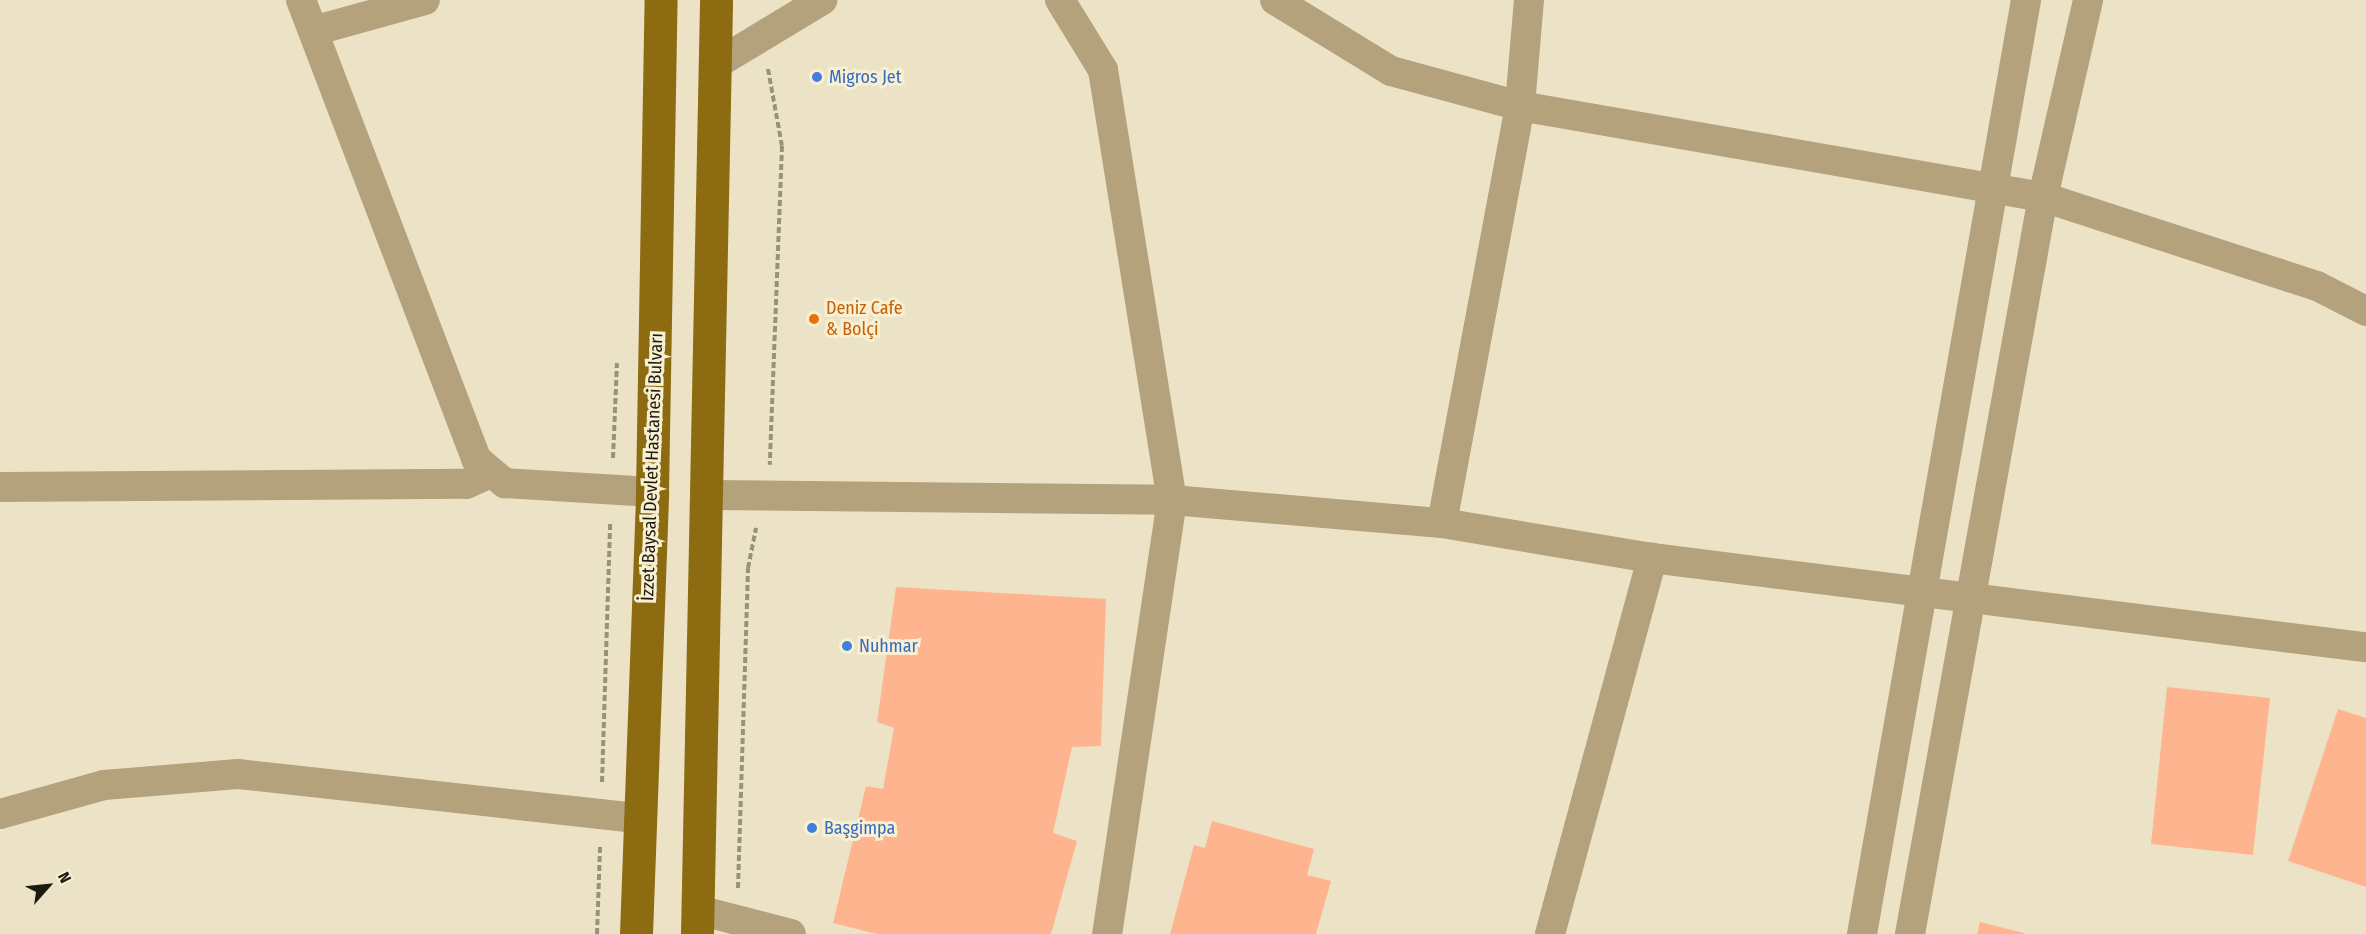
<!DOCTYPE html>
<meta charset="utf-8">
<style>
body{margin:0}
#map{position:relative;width:2366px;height:934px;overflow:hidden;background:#ece3c7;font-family:"Fira Sans Condensed",sans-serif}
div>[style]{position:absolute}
.building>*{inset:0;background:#ffb490}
.path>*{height:4px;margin-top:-2px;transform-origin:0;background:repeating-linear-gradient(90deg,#98927d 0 6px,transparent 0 9px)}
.street>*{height:30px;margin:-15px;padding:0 15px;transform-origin:15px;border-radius:15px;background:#b4a27c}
.primary>*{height:33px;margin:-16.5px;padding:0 16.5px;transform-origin:16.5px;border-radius:16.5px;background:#8c6b11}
.dots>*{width:16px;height:16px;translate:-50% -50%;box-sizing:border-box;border:3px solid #f9f0d4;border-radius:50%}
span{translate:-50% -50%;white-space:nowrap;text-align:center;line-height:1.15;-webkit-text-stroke:6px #f9f0d4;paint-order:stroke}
.shop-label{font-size:18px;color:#366cbe}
.left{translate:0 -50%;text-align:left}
.food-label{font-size:18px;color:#c56008}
.street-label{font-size:18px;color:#1c190f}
.north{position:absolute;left:18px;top:856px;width:60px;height:60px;-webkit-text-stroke:4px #f9f0d4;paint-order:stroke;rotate:63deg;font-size:16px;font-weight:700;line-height:24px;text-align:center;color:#1c190f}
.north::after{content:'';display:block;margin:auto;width:21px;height:27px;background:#1c190f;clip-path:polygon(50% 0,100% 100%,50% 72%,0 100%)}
</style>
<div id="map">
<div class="building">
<div style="clip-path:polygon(896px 587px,1106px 599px,1101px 746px,1072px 747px,1053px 833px,1077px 841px,1051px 934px,877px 934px,833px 923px,866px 786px,883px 789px,894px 728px,877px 722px)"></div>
<div style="clip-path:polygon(2167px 687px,2270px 698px,2253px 855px,2151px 844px)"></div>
<div style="clip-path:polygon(2338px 709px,2366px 718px,2366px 887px,2288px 861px)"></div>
<div style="clip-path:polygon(1212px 821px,1314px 849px,1307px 875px,1331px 881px,1316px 934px,1170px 934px,1194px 845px,1205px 848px)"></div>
<div style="clip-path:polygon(1980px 922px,2024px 933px,2024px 934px,1977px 934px)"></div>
</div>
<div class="path">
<div style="left:768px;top:69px;width:78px;rotate:79.7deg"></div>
<div style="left:782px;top:146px;width:319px;rotate:92.2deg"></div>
<div style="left:613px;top:458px;width:95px;rotate:-87.6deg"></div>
<div style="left:602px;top:782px;width:260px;rotate:-88.2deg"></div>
<div style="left:738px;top:888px;width:320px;rotate:-88.2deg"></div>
<div style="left:748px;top:568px;width:41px;rotate:-78.7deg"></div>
<div style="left:597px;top:934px;width:88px;rotate:-88deg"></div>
</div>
<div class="street">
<div style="left:301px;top:0;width:491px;rotate:69.1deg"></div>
<div style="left:476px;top:459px;width:38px;rotate:40deg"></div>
<div style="left:505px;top:483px;width:147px;rotate:3.5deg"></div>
<div style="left:1060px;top:0;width:82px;rotate:58.4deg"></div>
<div style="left:1103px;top:70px;width:436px;rotate:80.9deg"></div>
<div style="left:1172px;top:500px;width:439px;rotate:98.5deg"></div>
<div style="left:1275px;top:0;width:136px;rotate:31.5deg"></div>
<div style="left:1391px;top:71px;width:134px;rotate:15.2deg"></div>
<div style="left:1520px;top:106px;width:424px;rotate:100.6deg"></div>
<div style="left:1529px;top:0;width:106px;rotate:94.9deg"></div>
<div style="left:1520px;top:106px;width:531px;rotate:9.87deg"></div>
<div style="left:2043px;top:197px;width:288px;rotate:18deg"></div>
<div style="left:2317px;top:286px;width:55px;rotate:27deg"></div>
<div style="left:313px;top:31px;width:116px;rotate:-15.5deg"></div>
<div style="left:718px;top:63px;width:122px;rotate:-31.2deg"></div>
<div style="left:0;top:487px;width:466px;rotate:-0.4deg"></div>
<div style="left:466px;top:484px;width:24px;rotate:-24deg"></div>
<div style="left:708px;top:495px;width:464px;rotate:0.6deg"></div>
<div style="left:1172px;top:500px;width:271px;rotate:4.9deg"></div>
<div style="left:1442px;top:523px;width:213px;rotate:9.5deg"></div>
<div style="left:1652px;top:558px;width:718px;rotate:7.13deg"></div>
<div style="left:0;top:814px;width:108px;rotate:-15.6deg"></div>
<div style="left:104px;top:785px;width:134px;rotate:-4.7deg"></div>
<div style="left:238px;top:774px;width:403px;rotate:6.3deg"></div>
<div style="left:698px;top:910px;width:96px;rotate:14.5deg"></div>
<div style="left:1550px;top:934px;width:390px;rotate:-74.8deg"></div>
<div style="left:1862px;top:934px;width:948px;rotate:-80.04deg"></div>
<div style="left:1910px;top:934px;width:749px;rotate:-79.77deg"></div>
<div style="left:2043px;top:197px;width:202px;rotate:-77.1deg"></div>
</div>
<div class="primary">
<div style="left:636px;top:934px;width:442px;rotate:-87.9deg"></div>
<div style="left:652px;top:492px;width:492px;rotate:-89deg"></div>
<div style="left:697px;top:934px;width:934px;rotate:-88.83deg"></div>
</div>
<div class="dots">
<div style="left:817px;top:77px;background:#3f7fe0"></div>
<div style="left:814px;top:319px;background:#e8710a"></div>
<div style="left:847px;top:646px;background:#3f7fe0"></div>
<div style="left:812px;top:828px;background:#3f7fe0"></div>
</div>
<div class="shop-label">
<span class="left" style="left:829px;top:77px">Migros Jet</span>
<span class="left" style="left:859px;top:646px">Nuhmar</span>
<span class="left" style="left:824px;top:828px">Başgimpa</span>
</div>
<div class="food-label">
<span class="left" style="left:826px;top:319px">Deniz Cafe<br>&amp; Bolçi</span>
</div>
<div class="street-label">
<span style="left:652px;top:467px;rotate:-88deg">İzzet Baysal Devlet Hastanesi Bulvarı</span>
</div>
<div class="north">N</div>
</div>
